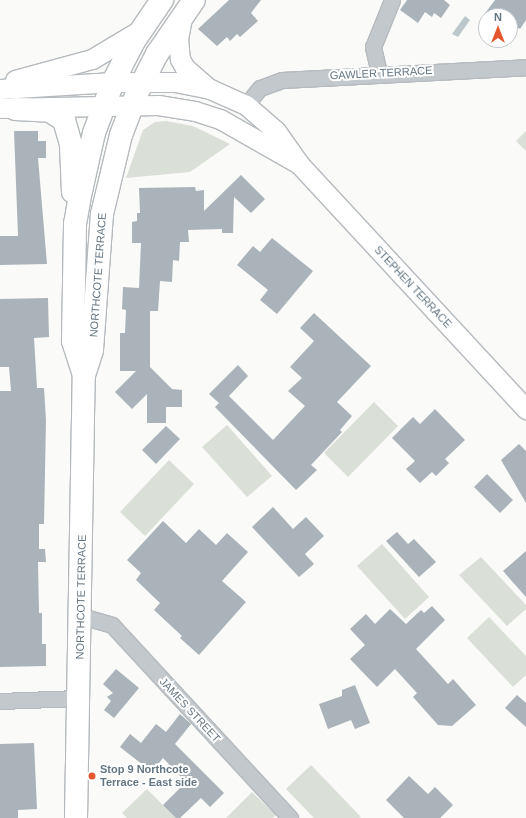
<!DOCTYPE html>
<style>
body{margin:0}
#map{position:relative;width:526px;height:818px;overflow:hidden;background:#fafaf8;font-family:Arial,sans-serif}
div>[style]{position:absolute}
.green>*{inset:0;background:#dadfd7}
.water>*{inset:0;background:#bbc7cb}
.building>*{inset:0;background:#aab3b9}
.roads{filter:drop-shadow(1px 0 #b5babe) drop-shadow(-1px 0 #b5babe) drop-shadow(0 1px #b5babe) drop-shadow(0 -1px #b5babe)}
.minor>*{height:15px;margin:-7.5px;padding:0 7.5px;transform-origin:7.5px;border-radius:7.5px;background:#c3c8cc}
.major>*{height:19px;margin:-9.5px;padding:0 9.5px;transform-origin:9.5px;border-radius:9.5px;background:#fff}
.highway>*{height:22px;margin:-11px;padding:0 11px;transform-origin:11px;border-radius:11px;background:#fff}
.dots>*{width:11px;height:11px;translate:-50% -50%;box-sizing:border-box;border:2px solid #fff;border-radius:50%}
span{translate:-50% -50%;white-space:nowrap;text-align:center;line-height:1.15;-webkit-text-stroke:4px #fff;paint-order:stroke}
.street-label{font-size:11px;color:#657683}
.poi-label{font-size:11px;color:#657683;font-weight:700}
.left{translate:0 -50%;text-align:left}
.north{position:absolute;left:478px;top:8px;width:40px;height:40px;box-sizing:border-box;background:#fff;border:1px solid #c1c8cd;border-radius:50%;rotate:0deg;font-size:11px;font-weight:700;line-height:16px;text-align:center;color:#657683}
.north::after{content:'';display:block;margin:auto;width:14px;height:18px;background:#e4572e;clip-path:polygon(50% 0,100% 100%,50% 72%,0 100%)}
</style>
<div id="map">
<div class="green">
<div style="clip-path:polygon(166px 121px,193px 126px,230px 144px,190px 172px,126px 178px,143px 130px,155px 122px)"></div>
<div style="clip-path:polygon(526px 131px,526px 151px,516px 141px)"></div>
<div style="clip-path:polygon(374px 402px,398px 426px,348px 477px,324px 453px)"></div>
<div style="clip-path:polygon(227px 425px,272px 476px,247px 497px,202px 447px)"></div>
<div style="clip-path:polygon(169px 460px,194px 484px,145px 536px,120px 512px)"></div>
<div style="clip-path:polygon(382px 544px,429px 597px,405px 619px,357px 566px)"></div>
<div style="clip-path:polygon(481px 557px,526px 605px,526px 609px,507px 626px,459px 575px)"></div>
<div style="clip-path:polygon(489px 617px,526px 656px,526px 675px,513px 687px,467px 638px)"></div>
<div style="clip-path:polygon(311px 765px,361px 817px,359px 818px,314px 818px,286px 789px)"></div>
<div style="clip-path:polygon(147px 789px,176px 818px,127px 818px,122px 813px)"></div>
<div style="clip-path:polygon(252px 792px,276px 815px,273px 818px,226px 818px)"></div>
</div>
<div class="water">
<div style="clip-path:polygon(465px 16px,470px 20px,458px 37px,452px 34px)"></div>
</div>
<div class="building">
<div style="clip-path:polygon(229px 0,261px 0,251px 13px,258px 21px,240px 37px,237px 34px,230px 41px,227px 37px,217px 46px,198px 29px)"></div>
<div style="clip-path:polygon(407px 0,444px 0,450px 5px,441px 18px,434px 13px,432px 17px,425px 12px,418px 23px,400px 10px)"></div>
<div style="clip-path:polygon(495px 0,526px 0,526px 20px,520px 29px,510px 22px,510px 16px,483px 16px)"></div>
<div style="clip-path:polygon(14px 131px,38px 131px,38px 141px,46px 141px,46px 158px,38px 158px,47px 264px,0 265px,0 236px,18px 236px)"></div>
<div style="clip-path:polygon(241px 175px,265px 199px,251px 213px,234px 197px,233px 233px,222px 233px,222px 229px,188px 230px,189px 242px,180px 242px,179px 261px,173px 260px,172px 282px,160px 281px,158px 311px,150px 311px,150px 367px,172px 389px,182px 390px,182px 407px,166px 407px,166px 423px,147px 423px,147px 394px,132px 409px,115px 392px,136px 371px,120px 371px,120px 333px,125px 333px,126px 310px,122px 309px,123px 287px,139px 288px,141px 243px,132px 243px,132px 222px,137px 221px,137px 213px,140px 213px,139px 188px,195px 187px,196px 191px,204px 190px,204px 211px)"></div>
<div style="clip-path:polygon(272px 238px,313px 271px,277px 314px,260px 300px,268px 290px,237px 265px,253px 246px,260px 252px)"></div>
<div style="clip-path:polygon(48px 298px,49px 337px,34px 338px,37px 388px,44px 388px,46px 420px,44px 524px,39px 524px,39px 549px,45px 549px,46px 562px,38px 562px,39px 613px,42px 613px,42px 644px,46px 644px,46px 666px,0 667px,0 391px,11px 391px,9px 367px,0 367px,0 299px)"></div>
<div style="clip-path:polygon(314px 313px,371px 366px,337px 402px,352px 416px,340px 430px,342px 432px,311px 465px,317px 470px,296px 490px,215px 407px,219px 403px,209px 394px,238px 365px,248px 376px,229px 396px,273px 440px,305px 406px,288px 391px,302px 378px,290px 367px,314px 341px,300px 328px)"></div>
<div style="clip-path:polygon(435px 409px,465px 440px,445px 459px,449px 463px,436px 476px,432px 472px,420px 483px,406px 469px,415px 461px,392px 438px,413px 417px,420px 424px)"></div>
<div style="clip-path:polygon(166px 426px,180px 439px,156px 464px,142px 450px)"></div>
<div style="clip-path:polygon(519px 444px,526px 451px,526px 503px,501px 460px)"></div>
<div style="clip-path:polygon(487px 474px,513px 500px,500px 513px,474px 487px)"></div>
<div style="clip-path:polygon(273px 507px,293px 529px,306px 517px,324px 536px,305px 554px,314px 564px,299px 577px,252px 527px)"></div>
<div style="clip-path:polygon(163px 521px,186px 543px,199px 529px,216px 545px,227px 533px,248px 552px,222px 581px,246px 602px,199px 655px,180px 638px,182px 636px,154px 610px,160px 603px,136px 580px,141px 573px,127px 560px)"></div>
<div style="clip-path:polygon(397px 532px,408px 544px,414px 539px,436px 562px,419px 577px,386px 541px)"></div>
<div style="clip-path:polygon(526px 551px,526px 597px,503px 571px)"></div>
<div style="clip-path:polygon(432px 606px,445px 620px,416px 649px,448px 684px,453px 679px,476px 705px,452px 726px,438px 725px,413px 697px,417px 693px,395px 669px,377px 687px,350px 659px,365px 645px,350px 629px,366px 614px,375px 624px,390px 609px,406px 624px,421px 610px,424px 613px)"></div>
<div style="clip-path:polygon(116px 669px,139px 688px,114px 718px,104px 710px,111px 701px,107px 697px,113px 693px,103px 684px)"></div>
<div style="clip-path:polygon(355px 685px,370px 723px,355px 729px,351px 720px,328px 729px,319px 704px,342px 696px,342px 690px)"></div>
<div style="clip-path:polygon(517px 695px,526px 703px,526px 727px,505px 708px)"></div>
<div style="clip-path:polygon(180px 714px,191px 724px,175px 744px,224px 793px,210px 807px,201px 798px,180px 818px,176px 818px,163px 805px,186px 782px,163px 758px,152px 772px,120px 747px,130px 734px,141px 743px,156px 724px,166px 732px)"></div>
<div style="clip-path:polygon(34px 743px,37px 809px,18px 810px,18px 818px,0 818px,0 744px)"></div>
<div style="clip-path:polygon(409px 776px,428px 794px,435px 787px,453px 805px,440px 818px,404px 818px,386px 800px)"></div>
</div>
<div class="roads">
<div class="minor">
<div style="left:379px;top:73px;width:27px;rotate:-103deg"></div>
<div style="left:373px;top:47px;width:51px;rotate:-68deg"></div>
<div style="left:246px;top:105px;width:22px;rotate:-51deg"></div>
<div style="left:260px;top:88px;width:23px;rotate:-20deg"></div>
<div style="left:282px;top:80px;width:244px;rotate:-3deg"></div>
<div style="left:81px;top:616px;width:32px;rotate:16deg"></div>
<div style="left:112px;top:625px;width:263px;rotate:47.3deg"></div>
<div style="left:0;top:701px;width:79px;rotate:-2.2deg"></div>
</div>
<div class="major">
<div style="left:182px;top:18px;width:20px;rotate:101deg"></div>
<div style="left:178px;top:38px;width:21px;rotate:85deg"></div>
<div style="left:180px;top:59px;width:10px;rotate:61deg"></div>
<div style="left:185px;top:68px;width:29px;rotate:41deg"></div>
<div style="left:15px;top:80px;width:80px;rotate:-15.3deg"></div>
<div style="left:92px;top:59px;width:58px;rotate:-31deg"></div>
<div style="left:0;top:89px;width:113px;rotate:-3.5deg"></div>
<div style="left:113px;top:82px;width:62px"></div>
<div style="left:175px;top:82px;width:36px;rotate:11deg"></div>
<div style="left:210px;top:89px;width:39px;rotate:24deg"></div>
<div style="left:246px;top:105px;width:40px;rotate:41deg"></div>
<div style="left:276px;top:131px;width:42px;rotate:54.8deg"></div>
<div style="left:300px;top:165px;width:333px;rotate:47.2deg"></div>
<div style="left:0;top:108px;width:158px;rotate:-1.1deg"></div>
<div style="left:158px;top:105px;width:37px;rotate:9deg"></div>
<div style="left:195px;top:111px;width:26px;rotate:18deg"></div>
<div style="left:220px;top:119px;width:89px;rotate:29.7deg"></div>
</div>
<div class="highway">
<div style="left:15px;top:109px;width:35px;rotate:3deg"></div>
<div style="left:50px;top:111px;width:17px;rotate:33deg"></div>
<div style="left:64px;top:120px;width:26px;rotate:74deg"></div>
<div style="left:71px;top:145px;width:47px;rotate:87.6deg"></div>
<div style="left:84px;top:375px;width:36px;rotate:-108deg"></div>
<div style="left:73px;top:341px;width:117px;rotate:-89deg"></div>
<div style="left:75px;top:224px;width:34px;rotate:-80deg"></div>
<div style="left:81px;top:191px;width:59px;rotate:-77.4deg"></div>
<div style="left:94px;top:133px;width:54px;rotate:-69.6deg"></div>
<div style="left:113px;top:82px;width:46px;rotate:-62.9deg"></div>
<div style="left:134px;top:41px;width:50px;rotate:-55.7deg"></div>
<div style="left:76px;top:818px;width:443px;rotate:-89deg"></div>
<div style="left:84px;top:375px;width:26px;rotate:-72deg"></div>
<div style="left:92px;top:350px;width:136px;rotate:-85.8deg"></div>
<div style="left:102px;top:214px;width:81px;rotate:-76.5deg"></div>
<div style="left:121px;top:135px;width:45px;rotate:-69.1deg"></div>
<div style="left:137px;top:93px;width:44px;rotate:-62.9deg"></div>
<div style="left:157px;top:54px;width:65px;rotate:-55.6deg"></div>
</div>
</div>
<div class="dots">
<div style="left:92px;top:776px;background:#e4572e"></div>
</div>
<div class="street-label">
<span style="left:381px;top:73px;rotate:-3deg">GAWLER TERRACE</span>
<span style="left:98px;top:275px;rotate:-86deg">NORTHCOTE TERRACE</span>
<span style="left:413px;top:287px;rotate:47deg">STEPHEN TERRACE</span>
<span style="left:81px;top:597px;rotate:-89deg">NORTHCOTE TERRACE</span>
<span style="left:190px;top:710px;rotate:47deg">JAMES STREET</span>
</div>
<div class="poi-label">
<span class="left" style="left:100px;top:776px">Stop 9 Northcote<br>Terrace - East side</span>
</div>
<div class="north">N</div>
</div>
